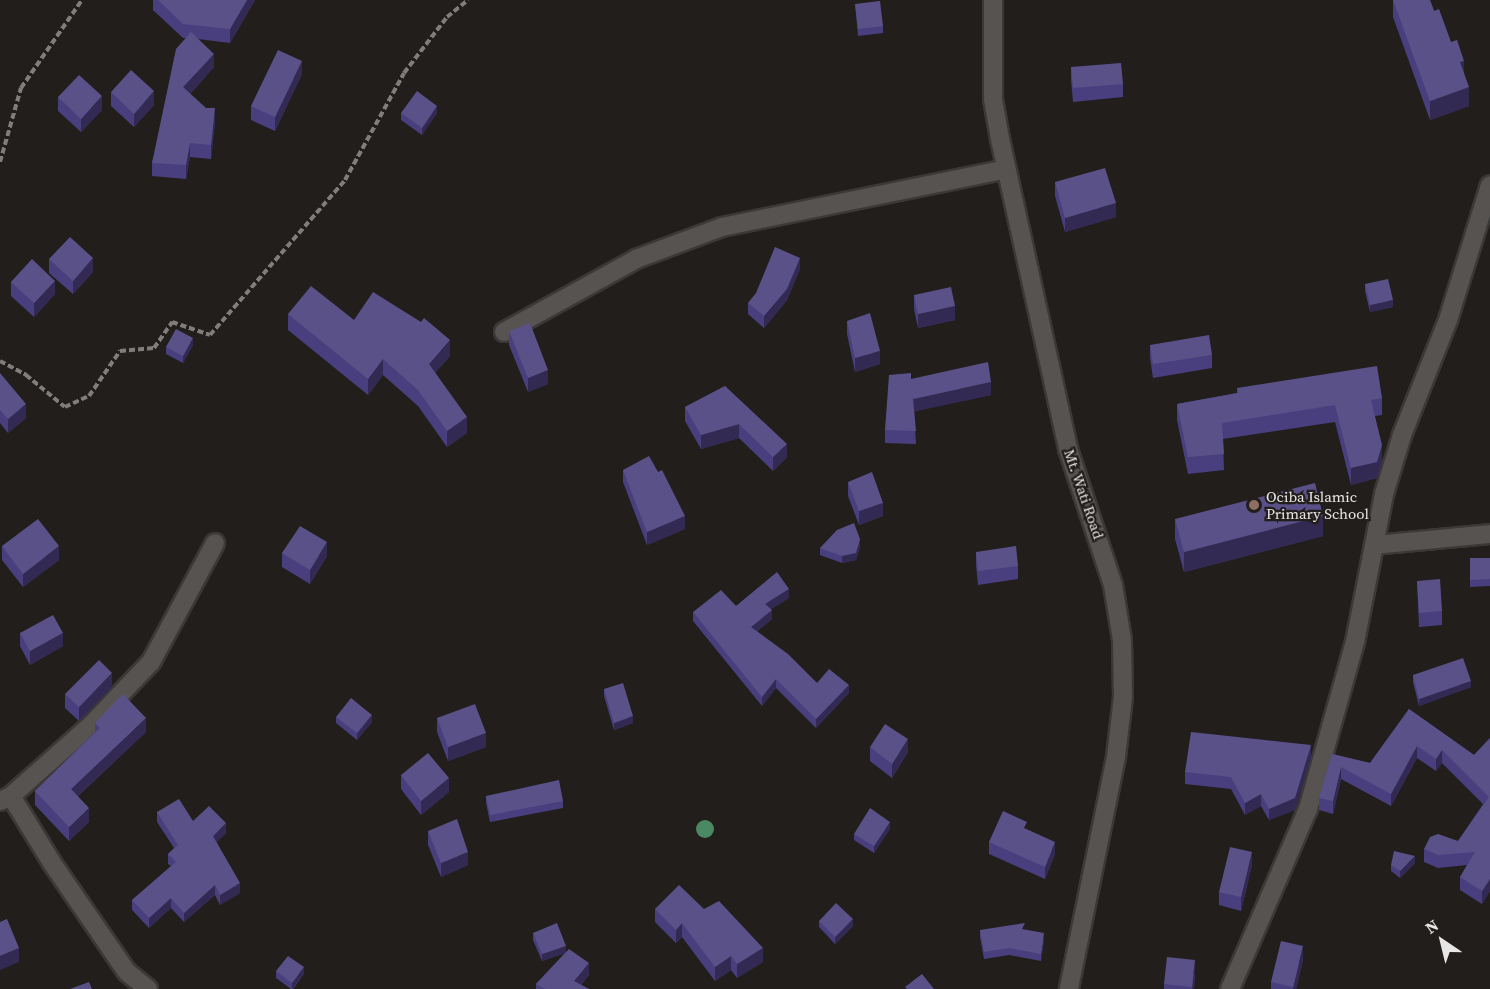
<!DOCTYPE html>
<style>
body{margin:0}
#map{position:relative;width:1490px;height:989px;overflow:hidden;background:#211e1c;font-family:"Source Serif 4",serif}
div>[style]{position:absolute}
.path>*{height:4px;margin-top:-2px;transform-origin:0;background:repeating-linear-gradient(90deg,#807e7c 0 6px,transparent 0 9px)}
.roads{filter:drop-shadow(2px 0 #3b3937) drop-shadow(-2px 0 #3b3937) drop-shadow(0 2px #3b3937) drop-shadow(0 -2px #3b3937)}
.minor>*{height:18px;margin:-9px;padding:0 9px;transform-origin:9px;border-radius:9px;background:#565350}
.trees>*{width:18px;height:18px;margin:-9px;border-radius:50%;background:#4a8963}
.wall>*{inset:0;background:#4a3f7e}
.shaded-wall>*{inset:0;background:#322a52}
.building>*{inset:0;background:#5b5189}
.dots>*{width:16px;height:16px;translate:-50% -50%;box-sizing:border-box;border:3px solid #211e1c;border-radius:50%}
span{translate:-50% -50%;white-space:nowrap;text-align:center;line-height:1.15;-webkit-text-stroke:4.5px #211e1c;paint-order:stroke}
.street-label{font-size:15px;color:#e8e7e5}
.poi-label{font-size:15px;color:#e8e7e5}
.left{translate:0 -50%;text-align:left}
.north{position:absolute;left:1412px;top:911px;width:60px;height:60px;-webkit-text-stroke:4px #211e1c;paint-order:stroke;rotate:325deg;font-size:16px;font-weight:700;line-height:24px;text-align:center;color:#e8e7e5}
.north::after{content:'';display:block;margin:auto;width:21px;height:27px;background:#e8e7e5;clip-path:polygon(50% 0,100% 100%,50% 72%,0 100%)}
</style>
<div id="map">
<div class="path">
<div style="left:0;top:162px;width:77px;rotate:-74.2deg"></div>
<div style="left:21px;top:88px;width:107px;rotate:-55.3deg"></div>
<div style="left:0;top:361px;width:30px;rotate:28deg"></div>
<div style="left:26px;top:375px;width:50px;rotate:39.4deg"></div>
<div style="left:65px;top:407px;width:26px;rotate:-25deg"></div>
<div style="left:89px;top:396px;width:55px;rotate:-55.4deg"></div>
<div style="left:120px;top:351px;width:34px;rotate:-5deg"></div>
<div style="left:154px;top:348px;width:32px;rotate:-55deg"></div>
<div style="left:172px;top:322px;width:40px;rotate:18.9deg"></div>
<div style="left:210px;top:335px;width:206px;rotate:-48.9deg"></div>
<div style="left:345px;top:180px;width:122px;rotate:-61.1deg"></div>
<div style="left:404px;top:73px;width:71px;rotate:-52.5deg"></div>
<div style="left:447px;top:17px;width:27px;rotate:-39deg"></div>
</div>
<div class="roads">
<div class="minor">
<div style="left:993px;top:0;width:99px;rotate:90deg"></div>
<div style="left:993px;top:99px;width:41px;rotate:80.1deg"></div>
<div style="left:1000px;top:139px;width:317px;rotate:77.6deg"></div>
<div style="left:1068px;top:449px;width:143px;rotate:71.7deg"></div>
<div style="left:1113px;top:585px;width:56px;rotate:80.7deg"></div>
<div style="left:1122px;top:640px;width:57px;rotate:89deg"></div>
<div style="left:1123px;top:697px;width:60px;rotate:96.7deg"></div>
<div style="left:1116px;top:757px;width:237px;rotate:101.5deg"></div>
<div style="left:504px;top:332px;width:151px;rotate:-28.9deg"></div>
<div style="left:636px;top:259px;width:92px;rotate:-20.4deg"></div>
<div style="left:722px;top:227px;width:290px;rotate:-11.5deg"></div>
<div style="left:1374px;top:545px;width:117px;rotate:-5.4deg"></div>
<div style="left:11px;top:796px;width:107px;rotate:-41.6deg"></div>
<div style="left:91px;top:725px;width:87px;rotate:-46.4deg"></div>
<div style="left:151px;top:662px;width:135px;rotate:-61.7deg"></div>
<div style="left:0;top:801px;width:12px;rotate:-24deg"></div>
<div style="left:11px;top:796px;width:79px;rotate:58.5deg"></div>
<div style="left:52px;top:863px;width:132px;rotate:55.5deg"></div>
<div style="left:127px;top:972px;width:27px;rotate:39deg"></div>
<div style="left:1230px;top:989px;width:196px;rotate:-66.6deg"></div>
<div style="left:1308px;top:809px;width:173px;rotate:-74.3deg"></div>
<div style="left:1355px;top:642px;width:151px;rotate:-78.9deg"></div>
<div style="left:1384px;top:494px;width:62px;rotate:-73deg"></div>
<div style="left:1402px;top:435px;width:124px;rotate:-68.2deg"></div>
<div style="left:1448px;top:320px;width:141px;rotate:-72.7deg"></div>
</div>
</div>
<div class="trees">
<div style="left:705px;top:829px"></div>
</div>
<div class="wall">
<div style="clip-path:polygon(153px 0,255px 0,230px 43px,198px 39px,214px 67px,190px 94px,215px 122px,211px 159px,190px 157px,186px 179px,152px 176px,152px 163px,186px 38px,183px 38px,153px 10px)"></div>
<div style="clip-path:polygon(1393px 0,1430px 0,1434px 11px,1451px 42px,1464px 76px,1469px 106px,1430px 120px,1393px 17px)"></div>
<div style="clip-path:polygon(855px 4px,883px 26px,883px 33px,858px 36px)"></div>
<div style="clip-path:polygon(1071px 67px,1123px 84px,1123px 97px,1073px 102px,1071px 80px)"></div>
<div style="clip-path:polygon(302px 74px,275px 131px,251px 120px,251px 106px)"></div>
<div style="clip-path:polygon(111px 92px,154px 105px,134px 127px,111px 106px)"></div>
<div style="clip-path:polygon(58px 97px,102px 110px,81px 132px,58px 111px)"></div>
<div style="clip-path:polygon(401px 113px,437px 113px,422px 135px,401px 120px)"></div>
<div style="clip-path:polygon(1055px 182px,1116px 217px,1065px 232px,1055px 196px)"></div>
<div style="clip-path:polygon(49px 259px,93px 272px,73px 294px,49px 273px)"></div>
<div style="clip-path:polygon(800px 269px,787px 300px,764px 328px,748px 314px,748px 303px)"></div>
<div style="clip-path:polygon(11px 282px,55px 294px,34px 317px,11px 296px)"></div>
<div style="clip-path:polygon(1365px 284px,1393px 307px,1370px 312px,1365px 291px)"></div>
<div style="clip-path:polygon(914px 295px,955px 320px,918px 328px,914px 309px)"></div>
<div style="clip-path:polygon(288px 314px,354px 320px,450px 356px,435px 373px,467px 433px,447px 447px,418px 406px,383px 375px,368px 395px,288px 330px)"></div>
<div style="clip-path:polygon(847px 321px,880px 364px,855px 372px,847px 334px)"></div>
<div style="clip-path:polygon(509px 331px,548px 384px,528px 392px,509px 345px)"></div>
<div style="clip-path:polygon(193px 345px,183px 363px,166px 354px,166px 347px)"></div>
<div style="clip-path:polygon(1150px 345px,1212px 355px,1212px 368px,1153px 378px,1150px 358px)"></div>
<div style="clip-path:polygon(0 373px,26px 418px,8px 433px,0 423px)"></div>
<div style="clip-path:polygon(911px 379px,991px 395px,914px 411px,916px 444px,885px 443px,885px 430px)"></div>
<div style="clip-path:polygon(725px 386px,787px 457px,773px 471px,739px 438px,701px 449px,685px 421px,685px 407px)"></div>
<div style="clip-path:polygon(1237px 388px,1382px 398px,1382px 415px,1375px 416px,1382px 462px,1377px 478px,1351px 485px,1335px 422px,1223px 439px,1224px 470px,1188px 474px,1177px 420px,1177px 404px,1237px 393px)"></div>
<div style="clip-path:polygon(623px 470px,685px 529px,647px 545px,623px 482px)"></div>
<div style="clip-path:polygon(848px 482px,883px 516px,859px 525px,848px 496px)"></div>
<div style="clip-path:polygon(1175px 519px,1323px 536px,1184px 572px,1175px 539px)"></div>
<div style="clip-path:polygon(2px 546px,59px 560px,23px 587px,2px 560px)"></div>
<div style="clip-path:polygon(860px 546px,856px 560px,842px 563px,820px 555px,820px 548px)"></div>
<div style="clip-path:polygon(976px 552px,1018px 566px,1018px 579px,978px 585px,976px 565px)"></div>
<div style="clip-path:polygon(282px 553px,327px 556px,310px 584px,282px 567px)"></div>
<div style="clip-path:polygon(1470px 558px,1490px 558px,1490px 586px,1470px 587px)"></div>
<div style="clip-path:polygon(1417px 581px,1442px 611px,1442px 625px,1419px 627px)"></div>
<div style="clip-path:polygon(789px 598px,771px 609px,772px 619px,757px 631px,817px 683px,849px 693px,816px 728px,776px 688px,762px 706px,693px 621px,693px 612px)"></div>
<div style="clip-path:polygon(20px 633px,63px 646px,30px 665px,20px 646px)"></div>
<div style="clip-path:polygon(1413px 675px,1471px 687px,1419px 706px,1413px 682px)"></div>
<div style="clip-path:polygon(112px 687px,79px 721px,65px 708px,65px 694px)"></div>
<div style="clip-path:polygon(604px 689px,633px 723px,614px 730px,604px 696px)"></div>
<div style="clip-path:polygon(1409px 709px,1474px 755px,1490px 738px,1490px 891px,1482px 904px,1460px 890px,1460px 877px,1467px 865px,1438px 868px,1424px 862px,1424px 849px,1458px 841px,1483px 804px,1442px 763px,1436px 771px,1417px 758px,1391px 806px,1341px 779px,1333px 814px,1319px 810px,1319px 798px,1332px 754px,1370px 763px)"></div>
<div style="clip-path:polygon(336px 717px,372px 722px,357px 740px,336px 723px)"></div>
<div style="clip-path:polygon(437px 718px,486px 747px,448px 761px,437px 732px)"></div>
<div style="clip-path:polygon(95px 723px,146px 732px,78px 796px,89px 822px,69px 841px,35px 805px,35px 791px,95px 732px)"></div>
<div style="clip-path:polygon(870px 747px,908px 752px,892px 778px,870px 761px)"></div>
<div style="clip-path:polygon(1311px 757px,1295px 810px,1269px 820px,1261px 806px,1245px 815px,1231px 789px,1185px 784px,1185px 772px)"></div>
<div style="clip-path:polygon(401px 775px,449px 792px,421px 815px,401px 789px)"></div>
<div style="clip-path:polygon(486px 796px,563px 801px,563px 808px,490px 822px,486px 803px)"></div>
<div style="clip-path:polygon(157px 812px,193px 821px,226px 833px,216px 842px,240px 893px,220px 905px,215px 895px,184px 922px,171px 908px,149px 928px,132px 910px,132px 900px,171px 866px,168px 864px,168px 854px,174px 848px,157px 822px)"></div>
<div style="clip-path:polygon(890px 829px,874px 853px,854px 840px,854px 834px)"></div>
<div style="clip-path:polygon(1027px 830px,1055px 854px,1045px 879px,989px 854px,989px 842px)"></div>
<div style="clip-path:polygon(428px 831px,468px 865px,441px 877px,428px 845px)"></div>
<div style="clip-path:polygon(1415px 863px,1400px 878px,1391px 871px,1391px 865px)"></div>
<div style="clip-path:polygon(1252px 865px,1241px 911px,1219px 905px,1219px 892px)"></div>
<div style="clip-path:polygon(655px 909px,704px 909px,763px 962px,737px 978px,731px 970px,715px 981px,682px 937px,676px 943px,655px 922px)"></div>
<div style="clip-path:polygon(819px 921px,853px 926px,835px 944px,819px 927px)"></div>
<div style="clip-path:polygon(980px 930px,1025px 930px,1044px 940px,1041px 961px,1009px 955px,984px 959px,980px 937px)"></div>
<div style="clip-path:polygon(533px 933px,566px 952px,589px 975px,581px 985px,589px 989px,536px 989px,536px 984px,565px 953px,542px 961px,533px 940px)"></div>
<div style="clip-path:polygon(1303px 960px,1296px 989px,1271px 989px,1271px 982px)"></div>
<div style="clip-path:polygon(276px 971px,304px 974px,293px 989px,291px 989px,276px 978px)"></div>
<div style="clip-path:polygon(1195px 974px,1194px 989px,1164px 989px,1164px 984px)"></div>
</div>
<div class="shaded-wall">
<div style="clip-path:polygon(247px 0,255px 0,230px 43px,230px 29px)"></div>
<div style="clip-path:polygon(214px 54px,214px 67px,183px 101px,183px 87px)"></div>
<div style="clip-path:polygon(302px 61px,302px 74px,275px 131px,275px 117px)"></div>
<div style="clip-path:polygon(1464px 61px,1464px 79px,1460px 62px)"></div>
<div style="clip-path:polygon(1469px 87px,1469px 106px,1430px 120px,1430px 101px)"></div>
<div style="clip-path:polygon(154px 91px,154px 105px,134px 127px,134px 114px)"></div>
<div style="clip-path:polygon(102px 96px,102px 110px,81px 132px,81px 119px)"></div>
<div style="clip-path:polygon(437px 106px,437px 113px,422px 135px,422px 128px)"></div>
<div style="clip-path:polygon(215px 108px,215px 122px,211px 159px,211px 145px)"></div>
<div style="clip-path:polygon(190px 143px,190px 157px,186px 179px,186px 165px)"></div>
<div style="clip-path:polygon(1116px 203px,1116px 217px,1065px 232px,1065px 218px)"></div>
<div style="clip-path:polygon(93px 258px,93px 272px,73px 294px,73px 281px)"></div>
<div style="clip-path:polygon(800px 258px,800px 269px,787px 300px,764px 328px,764px 316px)"></div>
<div style="clip-path:polygon(55px 281px,55px 294px,34px 317px,34px 303px)"></div>
<div style="clip-path:polygon(1393px 300px,1393px 307px,1370px 312px,1370px 305px)"></div>
<div style="clip-path:polygon(955px 306px,955px 320px,918px 328px,918px 314px)"></div>
<div style="clip-path:polygon(193px 338px,193px 345px,183px 363px,183px 356px)"></div>
<div style="clip-path:polygon(450px 340px,450px 356px,429px 380px,429px 364px)"></div>
<div style="clip-path:polygon(880px 351px,880px 364px,855px 372px,855px 358px)"></div>
<div style="clip-path:polygon(383px 359px,383px 375px,368px 395px,368px 379px)"></div>
<div style="clip-path:polygon(548px 370px,548px 384px,528px 392px,528px 378px)"></div>
<div style="clip-path:polygon(991px 382px,991px 395px,913px 412px,913px 399px)"></div>
<div style="clip-path:polygon(26px 404px,26px 418px,8px 433px,8px 419px)"></div>
<div style="clip-path:polygon(467px 417px,467px 433px,447px 447px,447px 431px)"></div>
<div style="clip-path:polygon(739px 424px,739px 438px,701px 449px,701px 435px)"></div>
<div style="clip-path:polygon(787px 444px,787px 457px,773px 471px,773px 457px)"></div>
<div style="clip-path:polygon(1382px 445px,1382px 462px,1377px 478px,1351px 485px,1351px 468px)"></div>
<div style="clip-path:polygon(883px 503px,883px 516px,859px 525px,859px 511px)"></div>
<div style="clip-path:polygon(685px 516px,685px 529px,647px 545px,647px 532px)"></div>
<div style="clip-path:polygon(1323px 516px,1323px 536px,1184px 572px,1184px 552px)"></div>
<div style="clip-path:polygon(860px 539px,860px 546px,856px 560px,842px 563px,842px 556px)"></div>
<div style="clip-path:polygon(327px 542px,327px 556px,310px 584px,310px 570px)"></div>
<div style="clip-path:polygon(59px 546px,59px 560px,23px 587px,23px 574px)"></div>
<div style="clip-path:polygon(789px 589px,789px 598px,765px 613px,765px 604px)"></div>
<div style="clip-path:polygon(772px 610px,772px 619px,751px 635px,751px 627px)"></div>
<div style="clip-path:polygon(63px 633px,63px 646px,30px 665px,30px 651px)"></div>
<div style="clip-path:polygon(112px 673px,112px 687px,79px 721px,79px 707px)"></div>
<div style="clip-path:polygon(776px 679px,776px 688px,762px 706px,762px 697px)"></div>
<div style="clip-path:polygon(1471px 681px,1471px 687px,1419px 706px,1419px 699px)"></div>
<div style="clip-path:polygon(849px 685px,849px 693px,816px 728px,816px 719px)"></div>
<div style="clip-path:polygon(372px 715px,372px 722px,357px 740px,357px 733px)"></div>
<div style="clip-path:polygon(633px 716px,633px 723px,614px 730px,614px 723px)"></div>
<div style="clip-path:polygon(146px 718px,146px 732px,71px 802px,71px 789px)"></div>
<div style="clip-path:polygon(486px 733px,486px 747px,448px 761px,448px 747px)"></div>
<div style="clip-path:polygon(908px 739px,908px 752px,892px 778px,892px 764px)"></div>
<div style="clip-path:polygon(1311px 745px,1311px 757px,1295px 810px,1269px 820px,1269px 809px)"></div>
<div style="clip-path:polygon(1417px 746px,1417px 758px,1391px 806px,1391px 794px)"></div>
<div style="clip-path:polygon(1442px 750px,1442px 763px,1436px 771px,1436px 759px)"></div>
<div style="clip-path:polygon(1341px 767px,1341px 779px,1333px 814px,1333px 801px)"></div>
<div style="clip-path:polygon(449px 778px,449px 792px,421px 815px,421px 801px)"></div>
<div style="clip-path:polygon(1261px 794px,1261px 806px,1245px 815px,1245px 803px)"></div>
<div style="clip-path:polygon(89px 808px,89px 822px,69px 841px,69px 827px)"></div>
<div style="clip-path:polygon(890px 822px,890px 829px,874px 853px,874px 846px)"></div>
<div style="clip-path:polygon(226px 823px,226px 833px,213px 846px,213px 836px)"></div>
<div style="clip-path:polygon(1055px 842px,1055px 854px,1045px 879px,1045px 867px)"></div>
<div style="clip-path:polygon(468px 852px,468px 865px,441px 877px,441px 863px)"></div>
<div style="clip-path:polygon(1252px 852px,1252px 865px,1241px 911px,1241px 897px)"></div>
<div style="clip-path:polygon(1415px 856px,1415px 863px,1400px 878px,1400px 871px)"></div>
<div style="clip-path:polygon(1490px 879px,1490px 891px,1482px 904px,1482px 891px)"></div>
<div style="clip-path:polygon(240px 883px,240px 893px,220px 905px,220px 895px)"></div>
<div style="clip-path:polygon(215px 885px,215px 895px,184px 922px,184px 913px)"></div>
<div style="clip-path:polygon(171px 898px,171px 908px,149px 928px,149px 918px)"></div>
<div style="clip-path:polygon(853px 919px,853px 926px,835px 944px,835px 937px)"></div>
<div style="clip-path:polygon(682px 923px,682px 937px,676px 943px,676px 930px)"></div>
<div style="clip-path:polygon(1044px 933px,1044px 940px,1041px 961px,1041px 954px)"></div>
<div style="clip-path:polygon(566px 946px,566px 953px,542px 961px,542px 954px)"></div>
<div style="clip-path:polygon(1303px 946px,1303px 960px,1296px 989px,1293px 989px)"></div>
<div style="clip-path:polygon(19px 948px,19px 962px,0 970px,0 956px)"></div>
<div style="clip-path:polygon(763px 948px,763px 962px,737px 978px,737px 964px)"></div>
<div style="clip-path:polygon(731px 956px,731px 970px,715px 981px,715px 967px)"></div>
<div style="clip-path:polygon(1195px 960px,1195px 974px,1194px 989px,1192px 989px)"></div>
<div style="clip-path:polygon(589px 963px,589px 975px,577px 989px,574px 981px)"></div>
<div style="clip-path:polygon(304px 967px,304px 974px,292px 989px,292px 983px)"></div>
</div>
<div class="building">
<div style="clip-path:polygon(158px 0,247px 0,230px 29px,183px 24px)"></div>
<div style="clip-path:polygon(1393px 0,1430px 0,1434px 11px,1439px 9px,1451px 42px,1457px 40px,1464px 61px,1460px 62px,1469px 87px,1430px 101px)"></div>
<div style="clip-path:polygon(880px 1px,883px 26px,858px 29px,855px 4px)"></div>
<div style="clip-path:polygon(191px 32px,214px 54px,183px 87px,206px 108px,215px 108px,211px 145px,190px 143px,186px 165px,152px 163px,176px 49px)"></div>
<div style="clip-path:polygon(278px 50px,302px 61px,275px 117px,251px 106px)"></div>
<div style="clip-path:polygon(1121px 63px,1123px 84px,1073px 88px,1071px 67px)"></div>
<div style="clip-path:polygon(131px 70px,154px 91px,134px 114px,111px 92px)"></div>
<div style="clip-path:polygon(79px 75px,102px 96px,81px 119px,58px 97px)"></div>
<div style="clip-path:polygon(417px 91px,437px 106px,422px 128px,401px 113px)"></div>
<div style="clip-path:polygon(1105px 168px,1116px 203px,1065px 218px,1055px 182px)"></div>
<div style="clip-path:polygon(70px 237px,93px 258px,73px 281px,49px 259px)"></div>
<div style="clip-path:polygon(775px 247px,800px 258px,787px 289px,764px 316px,748px 303px,756px 293px)"></div>
<div style="clip-path:polygon(32px 259px,55px 281px,34px 303px,11px 282px)"></div>
<div style="clip-path:polygon(1388px 279px,1393px 300px,1370px 305px,1365px 284px)"></div>
<div style="clip-path:polygon(311px 286px,354px 320px,373px 292px,421px 322px,424px 318px,450px 340px,429px 364px,467px 417px,447px 431px,418px 390px,383px 359px,368px 379px,288px 314px)"></div>
<div style="clip-path:polygon(951px 287px,955px 306px,918px 314px,914px 295px)"></div>
<div style="clip-path:polygon(870px 313px,880px 351px,855px 358px,847px 321px)"></div>
<div style="clip-path:polygon(530px 323px,548px 370px,528px 378px,509px 331px)"></div>
<div style="clip-path:polygon(176px 329px,193px 338px,183px 356px,166px 347px)"></div>
<div style="clip-path:polygon(1209px 335px,1212px 355px,1153px 364px,1150px 345px)"></div>
<div style="clip-path:polygon(988px 362px,991px 382px,913px 399px,916px 431px,885px 430px,889px 375px,911px 373px,911px 379px)"></div>
<div style="clip-path:polygon(1377px 366px,1382px 398px,1371px 400px,1382px 445px,1377px 462px,1351px 468px,1335px 405px,1222px 423px,1224px 454px,1188px 457px,1177px 404px,1238px 393px,1237px 388px)"></div>
<div style="clip-path:polygon(0 373px,26px 404px,8px 419px,0 410px)"></div>
<div style="clip-path:polygon(725px 386px,787px 444px,773px 457px,739px 424px,701px 435px,685px 407px)"></div>
<div style="clip-path:polygon(649px 456px,658px 472px,662px 470px,685px 516px,647px 532px,623px 470px)"></div>
<div style="clip-path:polygon(872px 472px,883px 503px,859px 511px,848px 482px)"></div>
<div style="clip-path:polygon(1315px 483px,1323px 516px,1184px 552px,1175px 519px)"></div>
<div style="clip-path:polygon(38px 519px,59px 546px,23px 574px,2px 546px)"></div>
<div style="clip-path:polygon(854px 523px,860px 539px,856px 553px,842px 556px,820px 548px,837px 530px)"></div>
<div style="clip-path:polygon(300px 526px,327px 542px,310px 570px,282px 553px)"></div>
<div style="clip-path:polygon(1016px 546px,1018px 566px,978px 571px,976px 552px)"></div>
<div style="clip-path:polygon(1470px 558px,1490px 558px,1490px 579px,1470px 580px)"></div>
<div style="clip-path:polygon(777px 572px,789px 589px,765px 604px,772px 610px,751px 627px,788px 654px,817px 683px,829px 669px,849px 685px,816px 719px,776px 679px,762px 697px,693px 612px,721px 590px,736px 606px)"></div>
<div style="clip-path:polygon(1440px 579px,1442px 611px,1419px 613px,1417px 581px)"></div>
<div style="clip-path:polygon(53px 615px,63px 633px,30px 651px,20px 633px)"></div>
<div style="clip-path:polygon(1463px 658px,1471px 681px,1419px 699px,1413px 675px)"></div>
<div style="clip-path:polygon(99px 660px,112px 673px,79px 707px,65px 694px)"></div>
<div style="clip-path:polygon(623px 683px,633px 716px,614px 723px,604px 689px)"></div>
<div style="clip-path:polygon(123px 694px,146px 718px,71px 789px,89px 808px,69px 827px,35px 791px,100px 728px,95px 723px)"></div>
<div style="clip-path:polygon(351px 698px,372px 715px,357px 733px,336px 717px)"></div>
<div style="clip-path:polygon(475px 704px,486px 733px,448px 747px,437px 718px)"></div>
<div style="clip-path:polygon(1409px 709px,1474px 755px,1490px 738px,1490px 879px,1482px 891px,1460px 877px,1475px 852px,1438px 855px,1424px 849px,1430px 837px,1438px 834px,1458px 841px,1489px 797px,1442px 750px,1436px 759px,1417px 746px,1391px 794px,1341px 767px,1333px 801px,1319px 798px,1332px 754px,1370px 763px)"></div>
<div style="clip-path:polygon(885px 724px,908px 739px,892px 764px,870px 747px)"></div>
<div style="clip-path:polygon(1191px 732px,1311px 745px,1295px 798px,1269px 809px,1261px 794px,1245px 803px,1231px 777px,1185px 772px)"></div>
<div style="clip-path:polygon(428px 753px,449px 778px,421px 801px,401px 775px)"></div>
<div style="clip-path:polygon(559px 780px,563px 801px,490px 815px,486px 796px)"></div>
<div style="clip-path:polygon(179px 799px,193px 821px,209px 806px,226px 823px,213px 836px,240px 883px,220px 895px,215px 885px,184px 913px,171px 898px,149px 918px,132px 900px,176px 862px,168px 854px,178px 845px,157px 812px)"></div>
<div style="clip-path:polygon(870px 808px,890px 822px,874px 846px,854px 834px)"></div>
<div style="clip-path:polygon(1003px 811px,1027px 822px,1024px 828px,1055px 842px,1045px 867px,989px 842px)"></div>
<div style="clip-path:polygon(457px 819px,468px 852px,441px 863px,428px 831px)"></div>
<div style="clip-path:polygon(1230px 847px,1252px 852px,1241px 897px,1219px 892px)"></div>
<div style="clip-path:polygon(1394px 851px,1415px 856px,1400px 871px,1391px 865px)"></div>
<div style="clip-path:polygon(679px 885px,704px 909px,719px 901px,763px 948px,737px 964px,731px 956px,715px 967px,682px 923px,676px 930px,655px 909px)"></div>
<div style="clip-path:polygon(836px 903px,853px 919px,835px 937px,819px 921px)"></div>
<div style="clip-path:polygon(7px 919px,19px 948px,0 956px,0 922px)"></div>
<div style="clip-path:polygon(557px 923px,566px 946px,542px 954px,533px 933px)"></div>
<div style="clip-path:polygon(1025px 923px,1022px 929px,1044px 933px,1041px 954px,1009px 948px,984px 952px,980px 930px)"></div>
<div style="clip-path:polygon(1281px 941px,1303px 946px,1293px 987px,1271px 982px)"></div>
<div style="clip-path:polygon(569px 949px,589px 963px,574px 981px,589px 989px,545px 989px,536px 984px)"></div>
<div style="clip-path:polygon(288px 956px,304px 967px,292px 983px,276px 971px)"></div>
<div style="clip-path:polygon(1167px 957px,1195px 960px,1192px 987px,1164px 984px)"></div>
<div style="clip-path:polygon(922px 974px,934px 989px,907px 989px,905px 987px)"></div>
<div style="clip-path:polygon(89px 982px,92px 989px,70px 989px)"></div>
</div>
<div class="dots">
<div style="left:1254px;top:505px;background:#8d6e63"></div>
</div>
<div class="street-label">
<span style="left:1084px;top:494px;rotate:71deg">Mt. Wati Road</span>
</div>
<div class="poi-label">
<span class="left" style="left:1266px;top:505px">Ociba Islamic<br>Primary School</span>
</div>
<div class="north">N</div>
</div>
